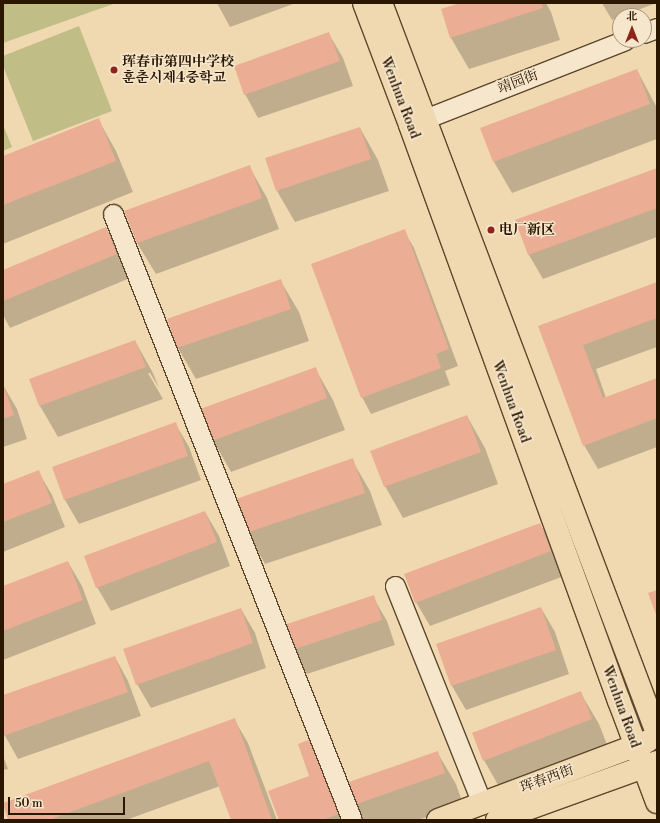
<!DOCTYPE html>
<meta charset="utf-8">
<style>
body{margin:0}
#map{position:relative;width:660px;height:823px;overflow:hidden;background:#f0d9b1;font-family:"Libre Bodoni","Noto Serif SC","Noto Serif KR",serif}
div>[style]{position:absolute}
.green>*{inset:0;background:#c1bd86}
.shadow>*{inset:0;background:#0003}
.building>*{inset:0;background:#ebae94}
.roads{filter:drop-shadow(1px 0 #5c472c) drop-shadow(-1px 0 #5c472c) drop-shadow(0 1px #5c472c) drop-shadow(0 -1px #5c472c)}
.minor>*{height:19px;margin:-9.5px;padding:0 9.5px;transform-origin:9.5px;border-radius:9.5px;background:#f5e6cc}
.major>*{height:22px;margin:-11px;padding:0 11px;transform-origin:11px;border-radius:11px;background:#f0d9b1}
.dots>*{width:11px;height:11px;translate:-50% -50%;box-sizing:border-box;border:2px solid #f5e6cc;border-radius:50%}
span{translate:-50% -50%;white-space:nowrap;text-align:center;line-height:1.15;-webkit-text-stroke:3px #f5e6cc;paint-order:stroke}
.poi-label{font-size:14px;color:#2b1600;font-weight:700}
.left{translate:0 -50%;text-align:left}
.street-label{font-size:14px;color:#2b1600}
.frame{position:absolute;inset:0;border:4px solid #2b1600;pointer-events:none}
.north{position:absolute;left:612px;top:8px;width:40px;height:40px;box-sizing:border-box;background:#f5e6cc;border:1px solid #a4937a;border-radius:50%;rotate:0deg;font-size:11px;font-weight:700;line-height:16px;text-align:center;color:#2b1600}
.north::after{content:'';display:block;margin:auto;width:14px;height:18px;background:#8f2418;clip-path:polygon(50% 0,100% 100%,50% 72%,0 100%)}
.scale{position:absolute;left:8px;top:797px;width:117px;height:18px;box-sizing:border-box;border:2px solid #2b1600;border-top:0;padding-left:5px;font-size:12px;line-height:14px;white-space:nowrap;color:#2b1600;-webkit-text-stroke:3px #f5e6cc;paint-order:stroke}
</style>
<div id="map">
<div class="green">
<div style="clip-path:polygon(3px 3px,116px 3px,3px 43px)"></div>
<div style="clip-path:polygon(79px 26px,112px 111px,33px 141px,3px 66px,3px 56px)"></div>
<div style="clip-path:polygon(3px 125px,12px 147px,3px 151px)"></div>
</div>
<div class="shadow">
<div style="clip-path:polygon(217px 3px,296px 3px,230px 27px)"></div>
<div style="clip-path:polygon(463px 3px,546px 3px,551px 12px,560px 40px,469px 69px,451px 38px,442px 10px)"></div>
<div style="clip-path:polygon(602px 3px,656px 3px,612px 20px)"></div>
<div style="clip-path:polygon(329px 34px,343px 58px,353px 86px,258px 118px,245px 94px)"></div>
<div style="clip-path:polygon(637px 70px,657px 108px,657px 139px,512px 193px,494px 162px)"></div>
<div style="clip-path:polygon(98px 119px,116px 151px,133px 192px,3px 244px,3px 157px)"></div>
<div style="clip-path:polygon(360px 128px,378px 160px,389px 191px,295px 222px,277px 191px)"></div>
<div style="clip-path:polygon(249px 166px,267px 198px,279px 229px,156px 274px,137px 243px,126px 211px)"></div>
<div style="clip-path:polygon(657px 169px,657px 237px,543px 279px,529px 255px,516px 221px)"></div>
<div style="clip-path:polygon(106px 228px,119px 252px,130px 278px,10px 328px,3px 315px,3px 271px)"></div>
<div style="clip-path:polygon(404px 231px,414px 248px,458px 366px,445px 371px,450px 385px,371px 414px,362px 397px)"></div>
<div style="clip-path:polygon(280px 280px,299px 312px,309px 341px,196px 379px,178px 348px,168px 319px)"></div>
<div style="clip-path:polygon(657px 283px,657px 347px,596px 369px,606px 398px,657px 379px,657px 447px,598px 469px,584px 445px,539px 327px)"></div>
<div style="clip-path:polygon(135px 341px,153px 373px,159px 388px,150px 373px,148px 373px,163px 399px,58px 437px,40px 406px,30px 380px)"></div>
<div style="clip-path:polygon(315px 368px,333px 400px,345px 430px,231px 472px,213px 440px)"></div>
<div style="clip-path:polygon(3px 385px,17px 409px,27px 439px,3px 447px)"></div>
<div style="clip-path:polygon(467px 416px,485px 448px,498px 484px,403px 518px,385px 486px)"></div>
<div style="clip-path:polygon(175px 423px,189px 447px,201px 480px,79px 524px,65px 500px,53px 467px)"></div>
<div style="clip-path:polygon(352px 460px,370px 491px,382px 525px,265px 564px,247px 532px)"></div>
<div style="clip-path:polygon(38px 471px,52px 495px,65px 527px,3px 552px,3px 485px)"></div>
<div style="clip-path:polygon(205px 512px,219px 536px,230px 566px,111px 611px,97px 587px)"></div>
<div style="clip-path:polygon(540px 524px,554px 548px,564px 576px,430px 626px,416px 602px)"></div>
<div style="clip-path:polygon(68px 562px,82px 586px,96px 624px,3px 660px,3px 587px)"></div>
<div style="clip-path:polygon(373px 597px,387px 621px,395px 645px,307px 674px,293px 650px)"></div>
<div style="clip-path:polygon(541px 608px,555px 632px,569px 674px,466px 710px,452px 686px,438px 645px)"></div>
<div style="clip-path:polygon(241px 609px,255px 633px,266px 668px,151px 708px,137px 684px)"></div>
<div style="clip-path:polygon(115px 657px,128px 681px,141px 716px,18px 759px,3px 732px,3px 697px)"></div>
<div style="clip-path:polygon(580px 692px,599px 724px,609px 750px,502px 792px,484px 760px)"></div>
<div style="clip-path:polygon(234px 719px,248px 743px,277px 820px,232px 820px,220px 786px,126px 820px,9px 820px,3px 804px)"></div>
<div style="clip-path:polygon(437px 752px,456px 784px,463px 804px,418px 820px,364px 820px,355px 804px)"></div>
<div style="clip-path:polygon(3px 756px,8px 769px,3px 770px)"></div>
<div style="clip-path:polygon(311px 777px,346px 820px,280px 820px)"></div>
</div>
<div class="building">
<div style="clip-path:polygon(460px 3px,541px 3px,543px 8px,450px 38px,441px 9px)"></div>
<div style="clip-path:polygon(329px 32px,340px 61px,244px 95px,234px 66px)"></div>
<div style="clip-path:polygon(637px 69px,650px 104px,493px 162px,480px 128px)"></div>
<div style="clip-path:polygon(99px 118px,116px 161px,3px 205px,3px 156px)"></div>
<div style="clip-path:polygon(360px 127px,371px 159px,276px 191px,265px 158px)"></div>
<div style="clip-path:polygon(250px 165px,262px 198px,137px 243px,124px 211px)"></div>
<div style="clip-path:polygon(657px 168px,657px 208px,528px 255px,515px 220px)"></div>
<div style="clip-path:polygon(106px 227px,117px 254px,3px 301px,3px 270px)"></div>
<div style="clip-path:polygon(405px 229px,449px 349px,436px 354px,441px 368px,361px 398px,311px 264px)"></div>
<div style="clip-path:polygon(281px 279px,291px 309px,177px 348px,167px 319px)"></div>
<div style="clip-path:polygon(657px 282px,657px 318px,583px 345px,603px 398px,657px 378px,657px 418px,583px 446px,538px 326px)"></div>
<div style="clip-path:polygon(135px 340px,146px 367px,39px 406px,29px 379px)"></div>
<div style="clip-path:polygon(316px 367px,327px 398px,212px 441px,200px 409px)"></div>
<div style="clip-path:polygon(3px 384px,14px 415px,3px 419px)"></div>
<div style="clip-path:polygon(467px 415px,481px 452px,384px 487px,370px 451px)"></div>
<div style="clip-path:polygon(176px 422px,188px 456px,64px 500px,52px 467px)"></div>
<div style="clip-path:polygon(353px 458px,365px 493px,246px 533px,233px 500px)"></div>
<div style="clip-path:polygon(39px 470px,52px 503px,3px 522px,3px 484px)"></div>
<div style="clip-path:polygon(205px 511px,217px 542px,96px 588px,84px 556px)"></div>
<div style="clip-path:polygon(540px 523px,551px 551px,415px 603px,404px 574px)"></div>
<div style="clip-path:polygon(68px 561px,83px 600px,3px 631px,3px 586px)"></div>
<div style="clip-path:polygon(657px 590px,657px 617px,648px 593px)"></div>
<div style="clip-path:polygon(374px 595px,382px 620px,292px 650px,284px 625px)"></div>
<div style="clip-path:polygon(541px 607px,556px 650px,451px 686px,436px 644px)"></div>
<div style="clip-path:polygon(241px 608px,253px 643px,136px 685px,123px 649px)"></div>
<div style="clip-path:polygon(115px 656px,128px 692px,3px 736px,3px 695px)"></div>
<div style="clip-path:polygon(581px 691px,592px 719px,483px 761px,472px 733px)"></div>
<div style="clip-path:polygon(235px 718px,272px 820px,231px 820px,209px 761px,54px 818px,55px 820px,8px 820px,3px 803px)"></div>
<div style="clip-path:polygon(314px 738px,342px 813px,322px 820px,279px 820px,268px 791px,309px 776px,298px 744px)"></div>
<div style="clip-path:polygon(438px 751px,445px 773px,354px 805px,346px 783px)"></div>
</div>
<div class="roads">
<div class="minor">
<div style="left:644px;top:33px;width:14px;rotate:-21deg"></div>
<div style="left:412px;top:124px;width:229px;rotate:-21.5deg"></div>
<div style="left:113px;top:214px;width:651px;rotate:68.48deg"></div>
<div style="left:395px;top:586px;width:235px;rotate:68.2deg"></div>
</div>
<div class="major">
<div style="left:364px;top:3px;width:130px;rotate:69.3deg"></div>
<div style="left:410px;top:125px;width:613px;rotate:70.06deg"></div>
<div style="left:619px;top:701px;width:108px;rotate:69.4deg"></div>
<div style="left:381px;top:3px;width:780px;rotate:69.29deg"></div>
<div style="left:438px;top:820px;width:224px;rotate:-20.6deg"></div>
<div style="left:497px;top:820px;width:170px;rotate:-19.9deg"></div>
</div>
</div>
<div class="dots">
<div style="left:114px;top:70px;background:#8f2418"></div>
<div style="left:491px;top:230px;background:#8f2418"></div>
</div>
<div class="poi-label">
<span class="left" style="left:122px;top:70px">珲春市第四中学校<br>훈춘시제4중학교</span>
<span class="left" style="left:499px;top:230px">电厂新区</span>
</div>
<div class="street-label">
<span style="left:518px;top:82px;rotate:-21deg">靖园街</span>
<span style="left:400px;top:98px;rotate:69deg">Wenhua Road</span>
<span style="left:511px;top:402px;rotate:70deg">Wenhua Road</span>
<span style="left:621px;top:707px;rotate:70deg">Wenhua Road</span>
<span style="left:547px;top:779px;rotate:-20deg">珲春西街</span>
</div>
<div class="frame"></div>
<div class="north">北</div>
<div class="scale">50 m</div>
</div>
